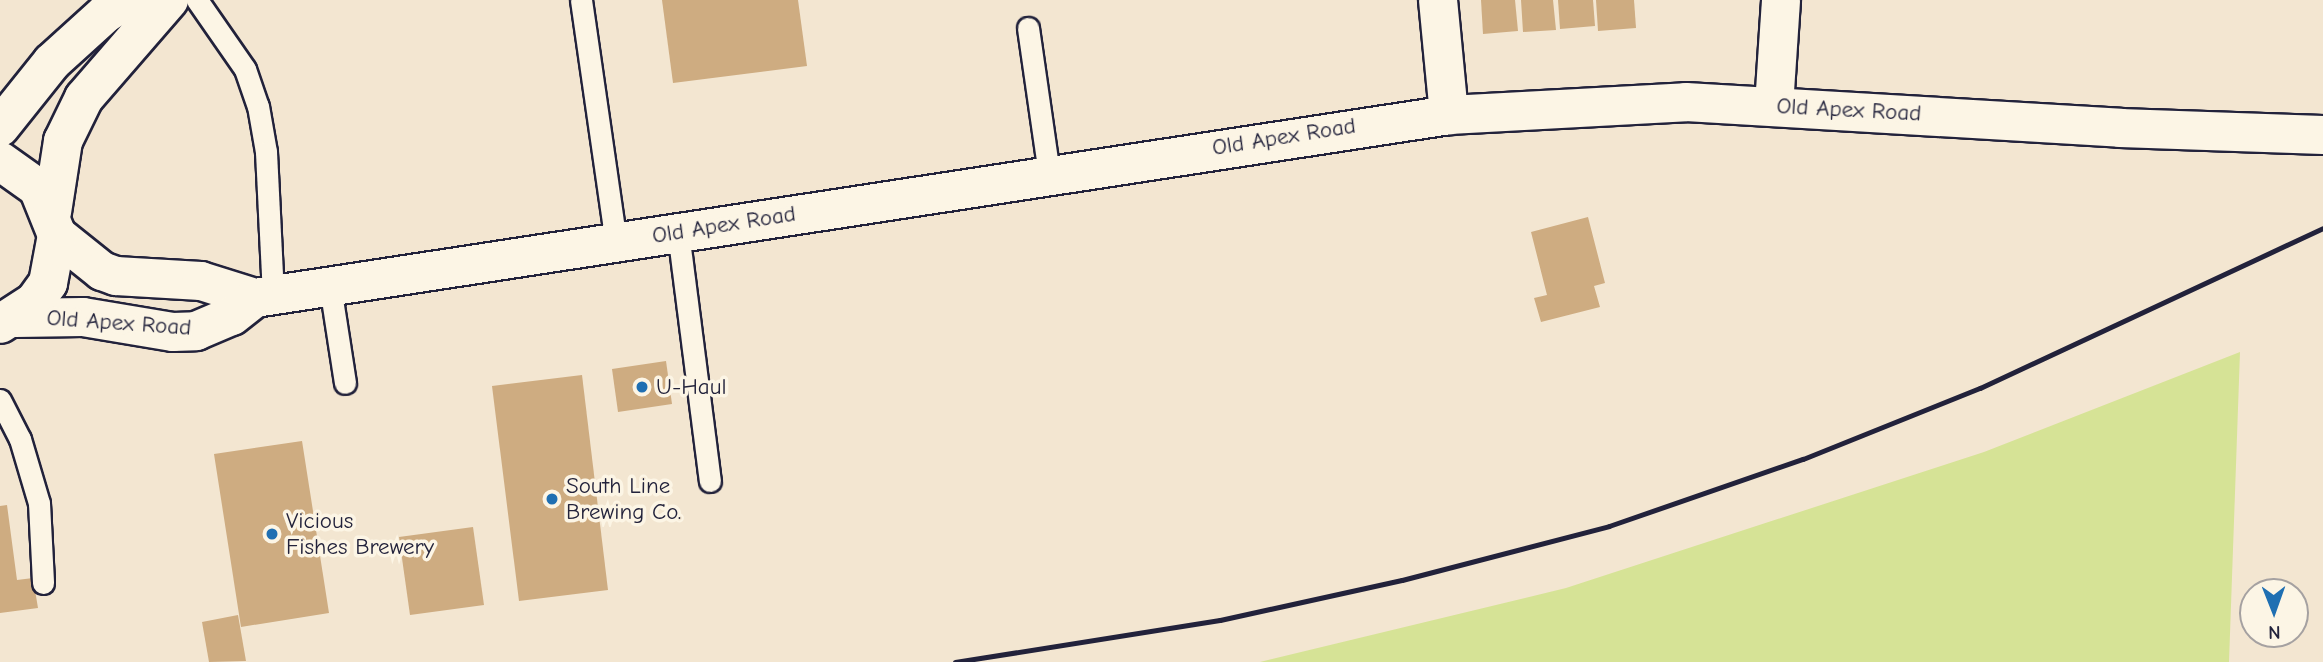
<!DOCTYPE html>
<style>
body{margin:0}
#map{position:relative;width:2323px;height:662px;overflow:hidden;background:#f3e6d1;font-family:"Comic Neue",sans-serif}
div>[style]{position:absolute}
.green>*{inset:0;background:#d6e396}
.building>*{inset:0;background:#ceac81}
.roads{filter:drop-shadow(2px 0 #22223b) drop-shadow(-2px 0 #22223b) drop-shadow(0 2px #22223b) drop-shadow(0 -2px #22223b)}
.service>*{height:21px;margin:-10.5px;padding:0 10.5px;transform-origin:10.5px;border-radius:10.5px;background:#fcf5e5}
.minor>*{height:38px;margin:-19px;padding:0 19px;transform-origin:19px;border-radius:19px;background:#fcf5e5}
.tertiary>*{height:38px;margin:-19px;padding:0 19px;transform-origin:19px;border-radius:19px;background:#fcf5e5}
.secondary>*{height:38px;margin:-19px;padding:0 19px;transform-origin:19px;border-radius:19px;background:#fcf5e5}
.rail>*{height:5px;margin:-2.5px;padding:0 2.5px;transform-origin:2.5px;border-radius:2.5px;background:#22223b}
.dots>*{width:19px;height:19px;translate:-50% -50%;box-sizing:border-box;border:4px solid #fcf5e5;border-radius:50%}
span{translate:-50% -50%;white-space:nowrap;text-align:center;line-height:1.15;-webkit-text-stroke:7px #fcf5e5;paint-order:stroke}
.street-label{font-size:23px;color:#22223b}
.poi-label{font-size:23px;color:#22223b}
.left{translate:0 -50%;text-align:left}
.north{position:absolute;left:2239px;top:578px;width:70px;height:70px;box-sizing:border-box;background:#fcf5e5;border:2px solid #a5a1a1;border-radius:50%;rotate:179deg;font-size:19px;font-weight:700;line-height:28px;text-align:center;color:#22223b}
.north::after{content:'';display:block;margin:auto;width:24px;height:32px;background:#1f6fb2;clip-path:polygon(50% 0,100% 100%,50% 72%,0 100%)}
</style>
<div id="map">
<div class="green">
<div style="clip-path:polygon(2240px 352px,2229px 662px,1260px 662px,1566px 588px,1984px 452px)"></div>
</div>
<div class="building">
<div style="clip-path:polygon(662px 0,798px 0,807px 66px,673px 83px)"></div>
<div style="clip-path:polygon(1481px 0,1515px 0,1518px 31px,1483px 34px)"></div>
<div style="clip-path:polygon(1521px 0,1553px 0,1556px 30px,1523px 32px)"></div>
<div style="clip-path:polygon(1558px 0,1593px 0,1595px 26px,1560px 29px)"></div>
<div style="clip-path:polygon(1596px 0,1634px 0,1636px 28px,1598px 31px)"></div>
<div style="clip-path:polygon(1588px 217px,1605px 283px,1594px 286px,1600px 307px,1541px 322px,1534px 298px,1547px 295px,1531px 232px)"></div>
<div style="clip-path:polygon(666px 361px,672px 404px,618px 412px,612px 369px)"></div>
<div style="clip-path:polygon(582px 375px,608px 590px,519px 601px,492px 386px)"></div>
<div style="clip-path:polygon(302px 441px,329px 613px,241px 627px,214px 454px)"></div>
<div style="clip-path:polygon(7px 505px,17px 580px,33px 578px,38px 608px,0 613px,0 506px)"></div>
<div style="clip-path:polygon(473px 527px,484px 605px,410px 615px,399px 537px)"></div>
<div style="clip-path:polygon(238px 615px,246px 661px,209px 662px,202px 622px)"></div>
</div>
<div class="roads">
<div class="service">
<div style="left:197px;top:0;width:84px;rotate:55.2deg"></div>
<div style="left:245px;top:69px;width:39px;rotate:71deg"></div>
<div style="left:258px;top:106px;width:47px;rotate:80.1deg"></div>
<div style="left:266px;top:152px;width:144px;rotate:87.2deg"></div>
<div style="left:581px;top:0;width:245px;rotate:81.8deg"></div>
<div style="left:1028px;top:28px;width:147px;rotate:81.8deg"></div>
<div style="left:678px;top:232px;width:251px;rotate:82.7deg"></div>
<div style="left:330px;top:286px;width:98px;rotate:81.2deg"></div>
<div style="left:0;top:400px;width:44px;rotate:62.9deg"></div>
<div style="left:20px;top:439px;width:67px;rotate:73.5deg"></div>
<div style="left:39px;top:503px;width:80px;rotate:87.1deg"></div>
</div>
<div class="minor">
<div style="left:1438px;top:0;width:116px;rotate:84.5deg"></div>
<div style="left:1774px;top:106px;width:106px;rotate:-86.2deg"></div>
</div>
<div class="tertiary">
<div style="left:57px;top:235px;width:58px;rotate:38.7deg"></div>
<div style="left:102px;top:271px;width:15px;rotate:20deg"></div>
<div style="left:116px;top:276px;width:85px;rotate:3.4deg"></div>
<div style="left:201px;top:281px;width:57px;rotate:17.5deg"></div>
<div style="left:255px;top:298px;width:1208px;rotate:-8.71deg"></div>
<div style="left:1449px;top:115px;width:237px;rotate:-3.1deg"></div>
<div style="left:1686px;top:102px;width:435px;rotate:3.4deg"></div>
<div style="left:2120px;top:128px;width:203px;rotate:2deg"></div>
<div style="left:15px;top:318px;width:68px;rotate:-0.8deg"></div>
<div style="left:83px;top:317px;width:91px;rotate:9.5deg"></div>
<div style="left:173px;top:332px;width:23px;rotate:-2deg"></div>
<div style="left:196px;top:331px;width:39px;rotate:-23deg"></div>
<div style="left:232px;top:316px;width:29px;rotate:-38deg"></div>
</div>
<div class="secondary">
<div style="left:0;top:127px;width:83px;rotate:-51.3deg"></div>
<div style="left:52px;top:62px;width:73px;rotate:-42.2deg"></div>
<div style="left:106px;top:13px;width:26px;rotate:-31deg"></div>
<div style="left:0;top:161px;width:47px;rotate:35.4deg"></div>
<div style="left:38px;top:188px;width:51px;rotate:68deg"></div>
<div style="left:57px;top:235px;width:49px;rotate:100.6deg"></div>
<div style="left:48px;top:283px;width:24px;rotate:126deg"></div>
<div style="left:34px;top:302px;width:40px;rotate:147.1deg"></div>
<div style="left:52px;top:212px;width:72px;rotate:-81.2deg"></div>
<div style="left:63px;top:141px;width:48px;rotate:-64deg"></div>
<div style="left:84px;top:98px;width:130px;rotate:-49.1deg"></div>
</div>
</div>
<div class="rail">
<div style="left:955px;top:662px;width:268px;rotate:-9deg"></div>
<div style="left:1220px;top:620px;width:186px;rotate:-12.4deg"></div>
<div style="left:1402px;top:580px;width:214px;rotate:-14.6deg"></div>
<div style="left:1609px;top:526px;width:205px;rotate:-19.1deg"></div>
<div style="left:1803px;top:459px;width:191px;rotate:-21.9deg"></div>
<div style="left:1980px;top:388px;width:378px;rotate:-25deg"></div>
</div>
<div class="dots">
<div style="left:642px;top:387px;background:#1f6fb2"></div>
<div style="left:552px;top:499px;background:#1f6fb2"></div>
<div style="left:272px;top:534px;background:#1f6fb2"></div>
</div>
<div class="street-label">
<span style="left:1849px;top:110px;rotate:3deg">Old Apex Road</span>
<span style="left:1284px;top:137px;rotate:-9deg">Old Apex Road</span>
<span style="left:724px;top:225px;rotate:-9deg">Old Apex Road</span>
<span style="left:119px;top:323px;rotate:4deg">Old Apex Road</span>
</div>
<div class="poi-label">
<span class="left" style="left:656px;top:387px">U-Haul</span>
<span class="left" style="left:566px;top:499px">South Line<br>Brewing Co.</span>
<span class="left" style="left:286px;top:534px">Vicious<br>Fishes Brewery</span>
</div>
<div class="north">N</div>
</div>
